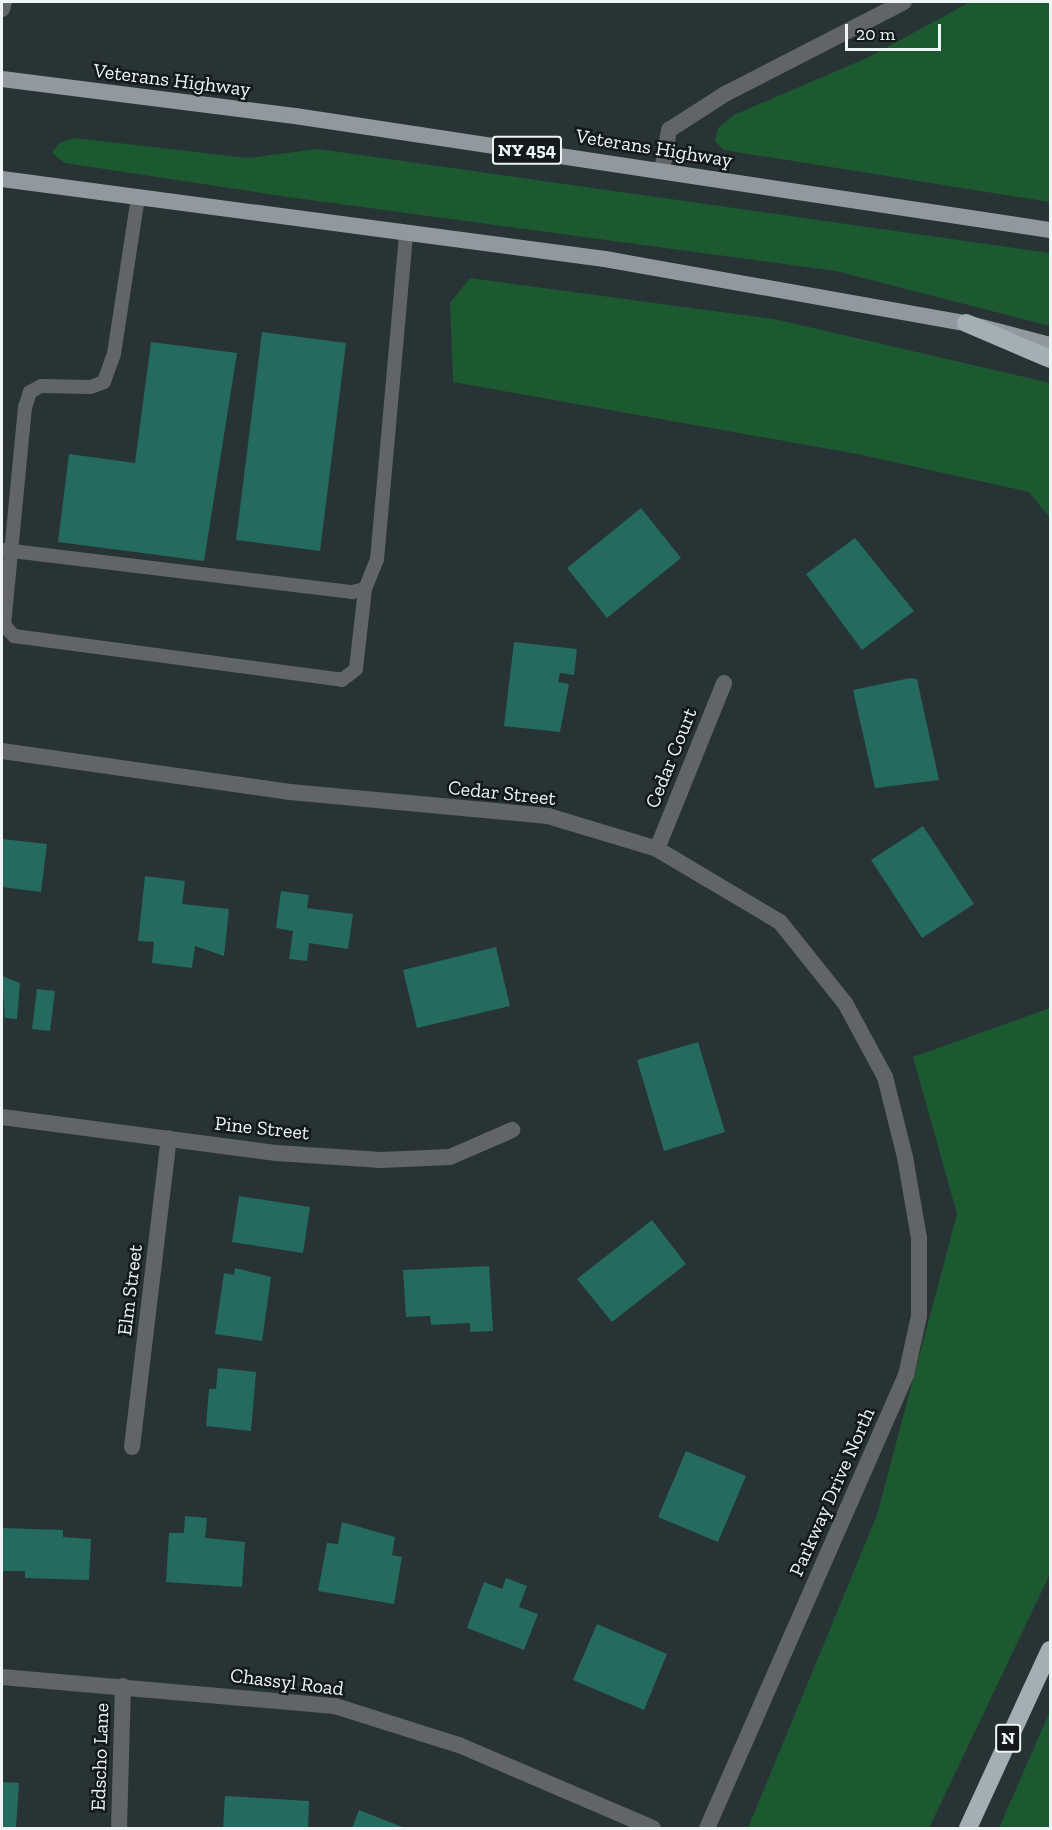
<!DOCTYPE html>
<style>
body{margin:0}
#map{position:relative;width:1052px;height:1830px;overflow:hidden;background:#283335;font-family:"Zilla Slab",serif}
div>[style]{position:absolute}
.green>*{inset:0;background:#1c5931}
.building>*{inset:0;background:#246a5f}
.service>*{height:14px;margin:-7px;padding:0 7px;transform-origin:7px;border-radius:7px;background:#616568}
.minor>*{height:16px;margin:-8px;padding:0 8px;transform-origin:8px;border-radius:8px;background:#616568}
.primary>*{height:16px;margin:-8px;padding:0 8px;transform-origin:8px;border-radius:8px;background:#91999f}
.motorway>*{height:18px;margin:-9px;padding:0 9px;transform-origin:9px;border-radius:9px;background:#a4aeb5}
span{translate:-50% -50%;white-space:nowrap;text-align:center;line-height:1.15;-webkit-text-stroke:5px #14191a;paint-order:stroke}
.shield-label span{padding:2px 4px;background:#14191a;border:2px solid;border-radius:4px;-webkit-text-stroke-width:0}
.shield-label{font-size:18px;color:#eef5f7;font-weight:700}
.street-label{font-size:20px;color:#eef5f7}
.frame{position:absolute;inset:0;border:3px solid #eef5f7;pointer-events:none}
.scale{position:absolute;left:845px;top:24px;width:96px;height:27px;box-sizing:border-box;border:3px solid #eef5f7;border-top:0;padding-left:8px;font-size:18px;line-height:21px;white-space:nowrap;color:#eef5f7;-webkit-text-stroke:4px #14191a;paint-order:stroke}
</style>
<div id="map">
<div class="green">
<div style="clip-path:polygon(970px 2px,1050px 2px,1050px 202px,724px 150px,715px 141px,718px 128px,734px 115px,869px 57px)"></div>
<div style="clip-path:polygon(75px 138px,248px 158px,318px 149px,1050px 253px,1050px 326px,836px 271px,288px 197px,65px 163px,52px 153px,59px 143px)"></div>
<div style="clip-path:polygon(470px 278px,774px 319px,1050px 383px,1050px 518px,1029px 492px,857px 454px,453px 382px,450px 303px)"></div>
<div style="clip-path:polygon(1050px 1008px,1050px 1574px,929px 1828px,748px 1828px,877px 1515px,957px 1214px,913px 1057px)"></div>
<div style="clip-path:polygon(1050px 1711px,1050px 1828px,999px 1828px)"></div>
</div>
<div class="building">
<div style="clip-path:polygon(262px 332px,346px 343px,320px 551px,236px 540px)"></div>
<div style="clip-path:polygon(151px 342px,237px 353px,204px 561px,58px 542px,69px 454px,135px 463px)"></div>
<div style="clip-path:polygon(641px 508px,681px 558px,607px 618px,567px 568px)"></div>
<div style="clip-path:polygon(855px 538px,914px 611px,862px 650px,806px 574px)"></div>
<div style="clip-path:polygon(514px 642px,577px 649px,574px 675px,560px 673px,558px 682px,569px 684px,560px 732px,504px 726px)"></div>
<div style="clip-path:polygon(910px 678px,917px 679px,939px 780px,875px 788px,853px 690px)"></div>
<div style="clip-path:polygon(923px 826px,974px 904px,922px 938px,871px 860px)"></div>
<div style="clip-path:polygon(2px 839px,47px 844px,41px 892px,2px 887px)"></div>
<div style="clip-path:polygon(145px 876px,185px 881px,182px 904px,229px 909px,224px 956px,195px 946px,192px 968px,152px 963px,154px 942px,138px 941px)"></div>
<div style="clip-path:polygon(281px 891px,309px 895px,307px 908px,353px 914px,348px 949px,309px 943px,307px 961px,289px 959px,293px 931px,276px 928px)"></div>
<div style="clip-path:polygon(496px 947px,510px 1006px,417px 1028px,403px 970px)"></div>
<div style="clip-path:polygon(2px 976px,20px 983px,17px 1019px,5px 1018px,5px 1023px)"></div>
<div style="clip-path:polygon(37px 989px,55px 991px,50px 1031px,32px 1029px)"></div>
<div style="clip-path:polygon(698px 1042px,725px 1132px,664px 1151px,637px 1060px)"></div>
<div style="clip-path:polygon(239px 1196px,310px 1207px,303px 1253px,232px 1242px)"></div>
<div style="clip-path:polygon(652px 1220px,686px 1264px,612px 1322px,577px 1279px)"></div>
<div style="clip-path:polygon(489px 1266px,493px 1331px,470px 1332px,470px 1323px,431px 1325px,430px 1316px,406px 1317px,403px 1270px)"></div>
<div style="clip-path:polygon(235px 1268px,271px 1277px,262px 1341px,215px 1334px,224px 1273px,234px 1275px)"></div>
<div style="clip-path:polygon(218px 1368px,256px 1372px,251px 1431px,206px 1426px,209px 1389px,216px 1389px)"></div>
<div style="clip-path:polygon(686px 1451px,746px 1476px,718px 1542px,658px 1517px)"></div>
<div style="clip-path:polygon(185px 1516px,207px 1518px,205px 1538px,245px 1542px,242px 1587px,166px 1582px,169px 1533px,184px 1533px)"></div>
<div style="clip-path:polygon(342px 1522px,395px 1537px,392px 1555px,402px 1557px,394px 1604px,318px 1591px,327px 1543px,338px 1544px)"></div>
<div style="clip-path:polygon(3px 1528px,63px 1530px,63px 1537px,91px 1539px,89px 1580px,25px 1578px,25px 1571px,2px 1571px)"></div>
<div style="clip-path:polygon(506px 1578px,527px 1586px,519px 1607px,538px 1614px,524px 1650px,467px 1628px,484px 1582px,502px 1589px)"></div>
<div style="clip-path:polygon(597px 1624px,667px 1654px,644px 1710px,573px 1680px)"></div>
<div style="clip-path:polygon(2px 1782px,19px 1783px,16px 1828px,2px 1828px)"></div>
<div style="clip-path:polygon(225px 1796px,309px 1801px,308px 1828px,223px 1828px)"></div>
<div style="clip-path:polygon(359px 1810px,405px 1828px,352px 1828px)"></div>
</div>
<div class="service">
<div style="left:138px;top:197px;width:159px;rotate:98.7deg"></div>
<div style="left:114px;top:354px;width:30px;rotate:110deg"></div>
<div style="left:104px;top:382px;width:14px;rotate:159deg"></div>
<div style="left:91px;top:387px;width:50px;rotate:-178.9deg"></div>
<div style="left:41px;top:386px;width:13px;rotate:151deg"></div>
<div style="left:30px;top:392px;width:16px;rotate:108deg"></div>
<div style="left:25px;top:407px;width:219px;rotate:95.5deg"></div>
<div style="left:4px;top:625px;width:15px;rotate:48deg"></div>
<div style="left:14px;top:636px;width:331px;rotate:7.6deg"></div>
<div style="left:342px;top:680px;width:18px;rotate:-38deg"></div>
<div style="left:356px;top:669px;width:81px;rotate:-83.6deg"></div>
<div style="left:4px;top:550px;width:351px;rotate:6.9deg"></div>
<div style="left:352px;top:592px;width:13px;rotate:-13deg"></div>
<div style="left:365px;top:589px;width:31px;rotate:-68deg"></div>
<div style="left:377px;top:560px;width:329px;rotate:-84.9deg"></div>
</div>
<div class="minor">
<div style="left:2px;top:9px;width:7px;rotate:-74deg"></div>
<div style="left:662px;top:171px;width:42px;rotate:-80.3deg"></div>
<div style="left:669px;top:130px;width:67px;rotate:-32.7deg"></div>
<div style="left:725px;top:94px;width:201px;rotate:-27.2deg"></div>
<div style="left:2px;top:751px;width:291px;rotate:8.1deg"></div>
<div style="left:290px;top:792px;width:259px;rotate:5.3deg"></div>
<div style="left:548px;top:816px;width:114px;rotate:16.8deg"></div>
<div style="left:657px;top:849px;width:143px;rotate:30.7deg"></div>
<div style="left:780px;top:922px;width:104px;rotate:51.3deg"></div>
<div style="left:845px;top:1003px;width:84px;rotate:61.6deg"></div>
<div style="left:885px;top:1077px;width:82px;rotate:76deg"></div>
<div style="left:905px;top:1157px;width:82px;rotate:80.2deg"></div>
<div style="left:919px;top:1238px;width:78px;rotate:90deg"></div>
<div style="left:919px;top:1316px;width:60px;rotate:102.4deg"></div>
<div style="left:906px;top:1375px;width:495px;rotate:113.7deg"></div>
<div style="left:657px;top:849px;width:179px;rotate:-68deg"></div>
<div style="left:2px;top:1117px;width:277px;rotate:7.5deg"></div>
<div style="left:277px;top:1153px;width:104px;rotate:3.9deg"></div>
<div style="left:381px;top:1160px;width:69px;rotate:-2.5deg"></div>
<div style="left:450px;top:1157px;width:68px;rotate:-23.5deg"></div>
<div style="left:132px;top:1447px;width:311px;rotate:-83.2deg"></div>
<div style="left:2px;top:1677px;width:334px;rotate:5deg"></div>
<div style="left:335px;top:1706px;width:130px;rotate:17.5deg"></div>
<div style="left:459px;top:1745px;width:211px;rotate:23.2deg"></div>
<div style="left:119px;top:1828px;width:142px;rotate:-88.4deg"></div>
</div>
<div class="primary">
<div style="left:2px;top:79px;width:295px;rotate:7.2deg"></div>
<div style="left:295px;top:116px;width:764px;rotate:8.59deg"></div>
<div style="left:2px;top:179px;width:608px;rotate:7.56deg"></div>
<div style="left:605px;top:259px;width:367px;rotate:10.1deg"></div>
<div style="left:966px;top:323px;width:87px;rotate:14.7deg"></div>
</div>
<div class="motorway">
<div style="left:966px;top:323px;width:91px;rotate:23.2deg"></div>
<div style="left:968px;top:1828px;width:196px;rotate:-65.3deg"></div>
</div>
<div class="shield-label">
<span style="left:527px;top:150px">NY 454</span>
<span style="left:1008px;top:1738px">N</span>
</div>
<div class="street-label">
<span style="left:172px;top:80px;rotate:7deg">Veterans Highway</span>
<span style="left:654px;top:148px;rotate:9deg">Veterans Highway</span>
<span style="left:671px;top:758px;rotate:-68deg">Cedar Court</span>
<span style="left:502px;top:793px;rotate:6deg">Cedar Street</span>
<span style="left:262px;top:1128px;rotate:6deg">Pine Street</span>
<span style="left:130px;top:1290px;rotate:-83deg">Elm Street</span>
<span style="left:832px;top:1492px;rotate:-66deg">Parkway Drive North</span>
<span style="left:287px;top:1682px;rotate:7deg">Chassyl Road</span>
<span style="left:100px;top:1757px;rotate:-88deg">Edscho Lane</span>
</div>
<div class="frame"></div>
<div class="scale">20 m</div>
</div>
